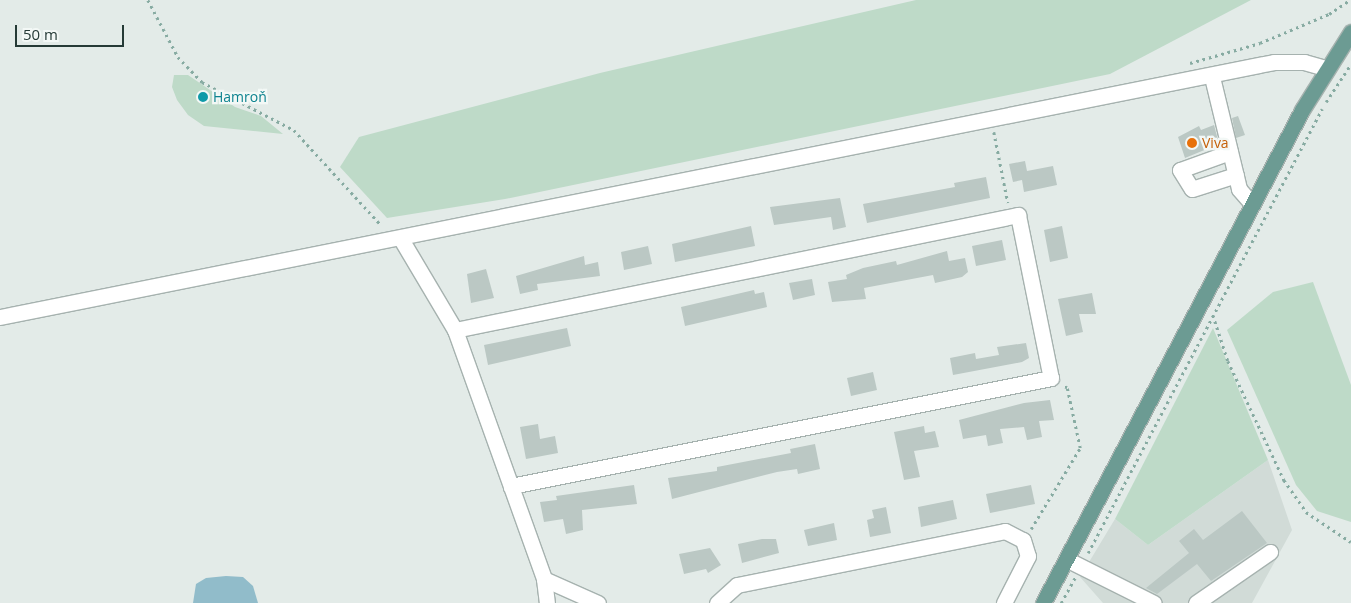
<!DOCTYPE html>
<meta charset="utf-8">
<style>
body{margin:0}
#map{position:relative;width:1351px;height:603px;overflow:hidden;background:#e3ebe8;font-family:"Open Sans",sans-serif}
div>[style]{position:absolute}
.built>*{inset:0;background:#d1dbd7}
.green>*{inset:0;background:#bedac8}
.water>*{inset:0;background:#91bcca}
.building>*{inset:0;background:#bbc8c4}
.path>*{height:2.5px;margin-top:-1.25px;transform-origin:0;background:repeating-linear-gradient(90deg,#87aba2 0 2.5px,transparent 0 6.5px)}
.roads{filter:drop-shadow(1px 0 #a6b2af) drop-shadow(-1px 0 #a6b2af) drop-shadow(0 1px #a6b2af) drop-shadow(0 -1px #a6b2af)}
.minor>*{height:15px;margin:-7.5px;padding:0 7.5px;transform-origin:7.5px;border-radius:7.5px;background:#fff}
.major>*{height:15px;margin:-7.5px;padding:0 7.5px;transform-origin:7.5px;border-radius:7.5px;background:#6c9b93}
.dots>*{width:14px;height:14px;translate:-50% -50%;box-sizing:border-box;border:2px solid #f3f8f6;border-radius:50%}
span{translate:-50% -50%;white-space:nowrap;text-align:center;line-height:1.15;-webkit-text-stroke:4.5px #f3f8f6;paint-order:stroke}
.culture-label{font-size:14px;color:#0d838f}
.left{translate:0 -50%;text-align:left}
.food-label{font-size:14px;color:#c56008}
.scale{position:absolute;left:15px;top:25px;width:109px;height:22px;box-sizing:border-box;border:2px solid #253a36;border-top:0;padding-left:6px;font-size:15px;line-height:18px;white-space:nowrap;color:#253a36;-webkit-text-stroke:4px #f3f8f6;paint-order:stroke}
</style>
<div id="map">
<div class="built">
<div style="clip-path:polygon(1268px 460px,1292px 530px,1252px 603px,1103px 603px,1080px 577px,1115px 519px,1148px 545px)"></div>
</div>
<div class="green">
<div style="clip-path:polygon(916px 0,1251px 0,1110px 74px,505px 199px,387px 218px,340px 167px,359px 137px,600px 73px)"></div>
<div style="clip-path:polygon(174px 75px,188px 75px,235px 107px,261px 116px,283px 134px,204px 126px,188px 115px,177px 100px,172px 87px)"></div>
<div style="clip-path:polygon(1313px 282px,1351px 385px,1351px 522px,1317px 511px,1296px 485px,1227px 330px,1273px 292px)"></div>
<div style="clip-path:polygon(1213px 328px,1268px 460px,1148px 545px,1115px 519px)"></div>
</div>
<div class="water">
<div style="clip-path:polygon(226px 576px,243px 577px,253px 586px,258px 603px,193px 603px,196px 584px,206px 578px)"></div>
</div>
<div class="building">
<div style="clip-path:polygon(1238px 116px,1245px 135px,1236px 138px,1232px 118px)"></div>
<div style="clip-path:polygon(1214px 125px,1219px 144px,1185px 158px,1178px 137px,1199px 126px,1201px 130px)"></div>
<div style="clip-path:polygon(1025px 161px,1027px 171px,1053px 166px,1057px 185px,1024px 192px,1022px 180px,1013px 182px,1009px 164px)"></div>
<div style="clip-path:polygon(986px 177px,990px 198px,867px 223px,863px 204px,955px 187px,954px 183px)"></div>
<div style="clip-path:polygon(840px 198px,846px 227px,833px 230px,831px 217px,774px 225px,770px 207px)"></div>
<div style="clip-path:polygon(751px 226px,755px 246px,675px 262px,672px 244px)"></div>
<div style="clip-path:polygon(1062px 226px,1068px 258px,1050px 262px,1044px 230px)"></div>
<div style="clip-path:polygon(1002px 240px,1006px 260px,976px 266px,972px 246px)"></div>
<div style="clip-path:polygon(648px 246px,652px 264px,624px 270px,621px 252px)"></div>
<div style="clip-path:polygon(947px 251px,949px 261px,965px 258px,968px 272px,962px 277px,935px 283px,933px 275px,864px 288px,866px 299px,832px 302px,828px 282px,847px 279px,846px 275px,863px 268px,896px 261px,897px 265px)"></div>
<div style="clip-path:polygon(584px 256px,585px 265px,598px 262px,600px 276px,537px 284px,538px 290px,520px 294px,516px 276px)"></div>
<div style="clip-path:polygon(486px 269px,494px 298px,471px 303px,467px 274px)"></div>
<div style="clip-path:polygon(812px 279px,815px 295px,793px 300px,789px 283px)"></div>
<div style="clip-path:polygon(754px 290px,755px 294px,764px 292px,767px 307px,685px 326px,681px 307px)"></div>
<div style="clip-path:polygon(1092px 293px,1096px 314px,1079px 314px,1083px 332px,1066px 336px,1058px 299px)"></div>
<div style="clip-path:polygon(567px 328px,571px 346px,488px 365px,484px 345px)"></div>
<div style="clip-path:polygon(1026px 343px,1029px 358px,1022px 362px,953px 375px,950px 358px,975px 353px,976px 359px,999px 355px,997px 347px)"></div>
<div style="clip-path:polygon(873px 372px,877px 390px,851px 396px,847px 378px)"></div>
<div style="clip-path:polygon(1050px 400px,1054px 420px,1039px 421px,1042px 437px,1027px 440px,1024px 427px,1000px 429px,1003px 443px,988px 446px,986px 435px,963px 439px,959px 420px,1024px 403px)"></div>
<div style="clip-path:polygon(538px 424px,540px 439px,555px 436px,558px 453px,526px 459px,520px 427px)"></div>
<div style="clip-path:polygon(924px 426px,925px 433px,935px 431px,939px 447px,914px 451px,920px 477px,904px 480px,894px 432px)"></div>
<div style="clip-path:polygon(815px 444px,820px 469px,798px 474px,797px 469px,777px 472px,672px 499px,668px 478px,717px 471px,717px 467px,791px 453px,790px 449px)"></div>
<div style="clip-path:polygon(634px 485px,637px 504px,582px 510px,583px 530px,566px 534px,563px 519px,544px 522px,540px 502px,557px 500px,556px 496px)"></div>
<div style="clip-path:polygon(1031px 485px,1035px 504px,990px 513px,986px 494px)"></div>
<div style="clip-path:polygon(953px 500px,957px 519px,921px 527px,918px 507px)"></div>
<div style="clip-path:polygon(886px 507px,891px 533px,870px 537px,867px 520px,874px 518px,872px 510px)"></div>
<div style="clip-path:polygon(1242px 511px,1267px 543px,1211px 581px,1197px 564px,1157px 594px,1146px 588px,1189px 553px,1179px 541px,1194px 529px,1203px 540px)"></div>
<div style="clip-path:polygon(834px 523px,837px 540px,808px 546px,804px 530px)"></div>
<div style="clip-path:polygon(762px 539px,776px 539px,779px 553px,742px 563px,738px 544px)"></div>
<div style="clip-path:polygon(710px 548px,721px 565px,708px 573px,706px 569px,684px 574px,679px 554px)"></div>
</div>
<div class="path">
<div style="left:148px;top:0;width:64px;rotate:62.2deg"></div>
<div style="left:178px;top:57px;width:35px;rotate:46deg"></div>
<div style="left:202px;top:82px;width:104px;rotate:27.6deg"></div>
<div style="left:294px;top:130px;width:129px;rotate:47.5deg"></div>
<div style="left:1190px;top:63px;width:73px;rotate:-15.9deg"></div>
<div style="left:1260px;top:43px;width:75px;rotate:-22.8deg"></div>
<div style="left:1329px;top:14px;width:25px;rotate:-34deg"></div>
<div style="left:1326px;top:102px;width:45px;rotate:-56.7deg"></div>
<div style="left:994px;top:132px;width:72px;rotate:78.8deg"></div>
<div style="left:1213px;top:315px;width:48px;rotate:71.9deg"></div>
<div style="left:1228px;top:361px;width:132px;rotate:64.8deg"></div>
<div style="left:1284px;top:480px;width:39px;rotate:55deg"></div>
<div style="left:1306px;top:512px;width:54px;rotate:33.7deg"></div>
<div style="left:1031px;top:529px;width:95px;rotate:-58.8deg"></div>
<div style="left:1080px;top:448px;width:61px;rotate:-102.2deg"></div>
<div style="left:1067px;top:388px;width:6px;rotate:-149deg"></div>
<div style="left:1088px;top:553px;width:502px;rotate:-62.21deg"></div>
<div style="left:1061px;top:603px;width:29px;rotate:-61deg"></div>
</div>
<div class="roads">
<div class="minor">
<div style="left:1212px;top:77px;width:115px;rotate:76.4deg"></div>
<div style="left:1239px;top:189px;width:20px;rotate:49deg"></div>
<div style="left:1230px;top:152px;width:53px;rotate:160.2deg"></div>
<div style="left:1180px;top:170px;width:22px;rotate:58deg"></div>
<div style="left:1192px;top:189px;width:46px;rotate:-17.7deg"></div>
<div style="left:401px;top:239px;width:106px;rotate:59.3deg"></div>
<div style="left:455px;top:330px;width:264px;rotate:70.3deg"></div>
<div style="left:544px;top:579px;width:24px;rotate:83deg"></div>
<div style="left:0;top:317px;width:1299px;rotate:-11.32deg"></div>
<div style="left:1274px;top:62px;width:30px"></div>
<div style="left:1304px;top:62px;width:22px;rotate:16deg"></div>
<div style="left:455px;top:330px;width:575px;rotate:-11.54deg"></div>
<div style="left:1018px;top:215px;width:166px;rotate:78.6deg"></div>
<div style="left:1051px;top:378px;width:551px;rotate:168.69deg"></div>
<div style="left:1066px;top:559px;width:98px;rotate:26.6deg"></div>
<div style="left:544px;top:579px;width:59px;rotate:24deg"></div>
<div style="left:717px;top:603px;width:27px;rotate:-42deg"></div>
<div style="left:737px;top:585px;width:273px;rotate:-11.4deg"></div>
<div style="left:1005px;top:531px;width:20px;rotate:27deg"></div>
<div style="left:1023px;top:540px;width:17px;rotate:73deg"></div>
<div style="left:1028px;top:556px;width:53px;rotate:117.1deg"></div>
<div style="left:1196px;top:603px;width:90px;rotate:-34.6deg"></div>
</div>
<div class="major">
<div style="left:1043px;top:603px;width:557px;rotate:-62.28deg"></div>
<div style="left:1302px;top:110px;width:92px;rotate:-57.9deg"></div>
</div>
</div>
<div class="dots">
<div style="left:203px;top:97px;background:#0f9aa8"></div>
<div style="left:1192px;top:143px;background:#e8710a"></div>
</div>
<div class="culture-label">
<span class="left" style="left:213px;top:97px">Hamroň</span>
</div>
<div class="food-label">
<span class="left" style="left:1202px;top:143px">Viva</span>
</div>
<div class="scale">50 m</div>
</div>
